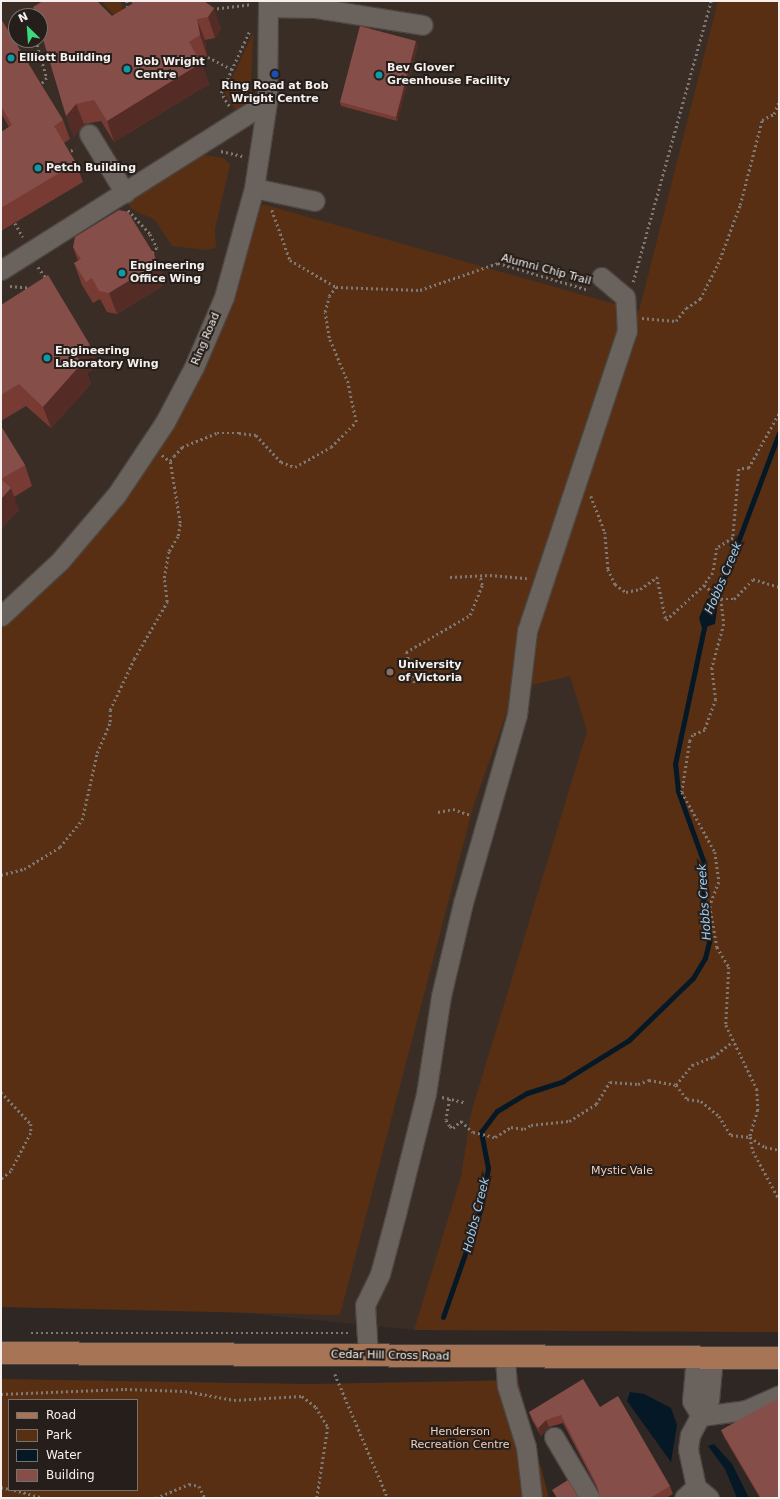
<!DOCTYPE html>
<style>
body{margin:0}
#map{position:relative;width:780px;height:1499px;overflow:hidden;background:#2f2723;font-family:"DejaVu Sans",sans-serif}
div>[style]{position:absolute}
.built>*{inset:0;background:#3a2d25}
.green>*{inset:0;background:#582f13}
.water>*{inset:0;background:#051826}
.stream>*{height:5px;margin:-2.5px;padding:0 2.5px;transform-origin:2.5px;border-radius:2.5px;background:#051826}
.path>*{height:2.5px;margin-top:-1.25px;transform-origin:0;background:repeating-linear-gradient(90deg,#7f7975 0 2px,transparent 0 5px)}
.roads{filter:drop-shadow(1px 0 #4c4642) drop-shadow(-1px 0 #4c4642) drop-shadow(0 1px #4c4642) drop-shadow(0 -1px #4c4642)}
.minor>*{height:19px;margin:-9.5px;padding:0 9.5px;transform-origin:9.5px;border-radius:9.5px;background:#6a625d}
.major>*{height:22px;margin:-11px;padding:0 11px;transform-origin:11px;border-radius:11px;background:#a77555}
.wall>*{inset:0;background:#773b34}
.shaded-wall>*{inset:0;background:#552b25}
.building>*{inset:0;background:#854e48}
.dots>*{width:11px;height:11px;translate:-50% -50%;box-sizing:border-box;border:2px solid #251e1a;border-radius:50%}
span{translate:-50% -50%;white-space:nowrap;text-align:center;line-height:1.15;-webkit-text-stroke:4px #251e1a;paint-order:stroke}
.poi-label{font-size:11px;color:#f5f0ed;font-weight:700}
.left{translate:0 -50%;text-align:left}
.street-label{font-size:11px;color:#f5f0ed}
.park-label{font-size:11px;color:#f4d0bb}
.water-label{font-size:12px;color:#9dcef4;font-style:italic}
.frame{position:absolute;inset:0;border:2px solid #f5f0ed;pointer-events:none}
.legend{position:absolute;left:8px;top:1399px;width:130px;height:92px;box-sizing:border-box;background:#251e1a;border:1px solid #78726e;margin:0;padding:5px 7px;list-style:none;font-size:12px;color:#f5f0ed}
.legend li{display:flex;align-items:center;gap:8px;height:20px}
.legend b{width:20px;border:1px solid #78726e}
.north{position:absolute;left:8px;top:8px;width:40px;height:40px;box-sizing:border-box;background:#251e1a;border:1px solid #78726e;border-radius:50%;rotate:335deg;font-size:11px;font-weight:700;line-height:16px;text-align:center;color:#f5f0ed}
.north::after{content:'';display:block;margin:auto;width:14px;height:18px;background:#3dd77e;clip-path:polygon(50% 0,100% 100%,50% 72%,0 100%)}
</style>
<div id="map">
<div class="built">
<div style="clip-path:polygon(evenodd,1px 1px,779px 1px,779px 1332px,414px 1330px,156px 1304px,1px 1304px,1px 1px,16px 16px,40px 16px,40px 40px,16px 40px,16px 16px)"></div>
</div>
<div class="green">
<div style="clip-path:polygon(101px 1px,121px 1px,123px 11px,115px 16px)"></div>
<div style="clip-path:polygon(718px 1px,779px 1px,779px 1332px,414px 1330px,461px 1177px,471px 1113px,587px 731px,570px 676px,515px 689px,473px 807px,340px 1315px,1px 1307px,1px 627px,93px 537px,163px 444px,200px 375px,233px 297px,262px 204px,639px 311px)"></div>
<div style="clip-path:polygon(253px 33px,250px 108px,239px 115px,225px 93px)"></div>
<div style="clip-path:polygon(192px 153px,224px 158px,230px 165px,215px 229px,216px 248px,206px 250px,172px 246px,155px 220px,132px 209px,125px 198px)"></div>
<div style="clip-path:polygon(evenodd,1px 1379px,308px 1384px,518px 1380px,549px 1498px,1px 1498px,1px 1379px,9px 1400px,137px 1400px,137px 1490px,9px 1490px,9px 1400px)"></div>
</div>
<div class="water">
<div style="clip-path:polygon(712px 598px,718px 602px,715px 624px,702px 628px,699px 618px,707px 599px)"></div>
<div style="clip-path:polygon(630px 1392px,644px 1394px,671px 1408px,677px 1425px,671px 1462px,627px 1401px)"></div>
<div style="clip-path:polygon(714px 1444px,732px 1464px,749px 1498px,737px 1498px,725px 1469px,708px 1446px)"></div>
</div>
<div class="stream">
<div style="left:714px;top:605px;width:184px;rotate:-69.3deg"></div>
<div style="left:443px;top:1317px;width:115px;rotate:-70.8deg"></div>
<div style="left:481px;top:1208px;width:41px;rotate:-80.1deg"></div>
<div style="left:488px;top:1168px;width:37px;rotate:-101deg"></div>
<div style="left:481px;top:1132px;width:26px;rotate:-53deg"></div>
<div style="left:497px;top:1111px;width:35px;rotate:-31deg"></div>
<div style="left:527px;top:1093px;width:38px;rotate:-18deg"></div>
<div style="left:563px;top:1081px;width:78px;rotate:-31.8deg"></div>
<div style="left:629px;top:1040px;width:89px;rotate:-44.1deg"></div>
<div style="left:693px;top:978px;width:23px;rotate:-59deg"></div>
<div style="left:705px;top:958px;width:16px;rotate:-76deg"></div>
<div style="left:709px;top:942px;width:27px;rotate:-103deg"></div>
<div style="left:703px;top:916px;width:53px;rotate:-88.9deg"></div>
<div style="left:704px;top:863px;width:77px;rotate:-109.9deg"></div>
<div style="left:678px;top:791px;width:27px;rotate:-96deg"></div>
<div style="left:675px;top:764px;width:144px;rotate:-78deg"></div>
</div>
<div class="path">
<div style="left:127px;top:1px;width:8px;rotate:83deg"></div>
<div style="left:212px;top:9px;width:39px;rotate:-7deg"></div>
<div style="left:40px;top:35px;width:1px"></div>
<div style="left:36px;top:40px;width:40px;rotate:74deg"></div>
<div style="left:47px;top:78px;width:9px;rotate:131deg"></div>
<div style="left:208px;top:57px;width:27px;rotate:27deg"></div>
<div style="left:229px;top:106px;width:15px;rotate:-122deg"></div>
<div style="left:221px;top:93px;width:67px;rotate:-65.3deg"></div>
<div style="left:221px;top:151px;width:22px;rotate:13deg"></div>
<div style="left:66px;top:152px;width:10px;rotate:-17deg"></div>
<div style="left:128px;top:210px;width:33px;rotate:47deg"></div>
<div style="left:150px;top:234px;width:16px;rotate:63deg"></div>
<div style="left:157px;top:248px;width:8px;rotate:130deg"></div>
<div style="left:272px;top:210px;width:53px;rotate:70.2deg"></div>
<div style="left:290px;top:260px;width:53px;rotate:30.4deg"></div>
<div style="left:15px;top:223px;width:16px;rotate:60deg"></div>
<div style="left:38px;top:267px;width:15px;rotate:53deg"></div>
<div style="left:633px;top:282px;width:292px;rotate:-74.5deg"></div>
<div style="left:10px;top:286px;width:21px;rotate:5deg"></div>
<div style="left:642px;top:318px;width:34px;rotate:5deg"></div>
<div style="left:676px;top:321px;width:16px;rotate:-52deg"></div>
<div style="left:686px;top:308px;width:17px;rotate:-33deg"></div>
<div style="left:700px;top:299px;width:39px;rotate:-63deg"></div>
<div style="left:718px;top:264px;width:63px;rotate:-69.6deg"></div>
<div style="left:740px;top:205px;width:88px;rotate:-75.5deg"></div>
<div style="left:762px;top:120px;width:13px;rotate:-27deg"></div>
<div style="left:774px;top:114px;width:14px;rotate:-69deg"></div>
<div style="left:779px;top:414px;width:62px;rotate:119.1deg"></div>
<div style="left:749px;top:468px;width:10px;rotate:174deg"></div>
<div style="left:739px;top:469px;width:69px;rotate:95deg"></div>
<div style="left:733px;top:538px;width:19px;rotate:148deg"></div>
<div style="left:717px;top:548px;width:25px;rotate:99deg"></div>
<div style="left:713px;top:573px;width:15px;rotate:127deg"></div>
<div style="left:704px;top:585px;width:22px;rotate:39deg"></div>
<div style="left:721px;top:599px;width:13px"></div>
<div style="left:734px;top:599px;width:28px;rotate:-46deg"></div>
<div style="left:753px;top:579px;width:27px;rotate:17deg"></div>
<div style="left:162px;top:455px;width:10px;rotate:37deg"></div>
<div style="left:591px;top:496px;width:39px;rotate:69deg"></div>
<div style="left:605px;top:532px;width:37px;rotate:85deg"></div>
<div style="left:608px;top:569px;width:17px;rotate:65deg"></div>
<div style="left:615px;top:584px;width:14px;rotate:36deg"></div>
<div style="left:626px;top:592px;width:14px;rotate:-12deg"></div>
<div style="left:640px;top:589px;width:21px;rotate:-35deg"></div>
<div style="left:657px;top:577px;width:44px;rotate:78.2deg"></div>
<div style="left:666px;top:620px;width:52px;rotate:-42.6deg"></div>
<div style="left:450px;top:577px;width:40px;rotate:-2.9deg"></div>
<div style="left:490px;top:575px;width:37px;rotate:5deg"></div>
<div style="left:721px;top:599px;width:25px;rotate:83deg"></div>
<div style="left:724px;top:624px;width:46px;rotate:105.3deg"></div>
<div style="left:712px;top:668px;width:31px;rotate:83deg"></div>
<div style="left:716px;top:699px;width:33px;rotate:110deg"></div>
<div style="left:705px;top:730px;width:13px;rotate:157deg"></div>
<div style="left:693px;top:735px;width:7px;rotate:117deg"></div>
<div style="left:690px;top:741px;width:52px;rotate:98.9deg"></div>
<div style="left:682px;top:792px;width:68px;rotate:61.2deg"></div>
<div style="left:715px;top:852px;width:30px;rotate:82deg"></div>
<div style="left:719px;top:882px;width:26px;rotate:111deg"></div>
<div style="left:710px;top:906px;width:42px;rotate:80.3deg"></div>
<div style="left:717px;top:947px;width:23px;rotate:59deg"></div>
<div style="left:729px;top:967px;width:58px;rotate:93deg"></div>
<div style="left:726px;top:1025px;width:71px;rotate:64.2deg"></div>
<div style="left:757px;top:1089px;width:21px;rotate:87deg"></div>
<div style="left:758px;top:1110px;width:28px;rotate:107deg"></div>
<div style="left:750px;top:1137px;width:14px;rotate:78deg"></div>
<div style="left:753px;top:1151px;width:55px;rotate:61.6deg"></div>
<div style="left:414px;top:683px;width:32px;rotate:-104deg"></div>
<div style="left:406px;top:652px;width:74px;rotate:-30deg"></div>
<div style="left:470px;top:615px;width:32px;rotate:-68deg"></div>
<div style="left:482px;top:585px;width:9px;rotate:-103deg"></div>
<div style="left:438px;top:812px;width:15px;rotate:-11deg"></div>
<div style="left:453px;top:809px;width:18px;rotate:19deg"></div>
<div style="left:1px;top:875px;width:24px;rotate:-15deg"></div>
<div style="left:24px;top:869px;width:42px;rotate:-31.4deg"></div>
<div style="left:60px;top:847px;width:35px;rotate:-51deg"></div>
<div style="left:82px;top:820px;width:69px;rotate:-77.4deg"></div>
<div style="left:97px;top:753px;width:34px;rotate:-67deg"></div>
<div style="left:110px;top:722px;width:12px;rotate:-90deg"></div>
<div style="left:110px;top:710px;width:56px;rotate:-64.8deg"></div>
<div style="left:134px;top:659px;width:66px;rotate:-59.9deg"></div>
<div style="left:167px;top:602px;width:24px;rotate:-97deg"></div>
<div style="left:164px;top:578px;width:27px;rotate:-80deg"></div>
<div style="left:169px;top:551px;width:17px;rotate:-59deg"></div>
<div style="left:178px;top:536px;width:13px;rotate:-81deg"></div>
<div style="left:180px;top:523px;width:63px;rotate:-99.2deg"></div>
<div style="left:170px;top:461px;width:6px;rotate:-51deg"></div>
<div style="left:174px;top:456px;width:12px;rotate:-48deg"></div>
<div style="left:182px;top:447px;width:38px;rotate:-22deg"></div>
<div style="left:217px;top:433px;width:22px"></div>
<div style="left:239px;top:433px;width:17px;rotate:7deg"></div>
<div style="left:256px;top:435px;width:37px;rotate:47deg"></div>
<div style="left:281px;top:462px;width:15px;rotate:20deg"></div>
<div style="left:295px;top:467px;width:41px;rotate:-29.1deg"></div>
<div style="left:331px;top:447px;width:35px;rotate:-45deg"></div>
<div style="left:356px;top:422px;width:40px;rotate:-102deg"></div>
<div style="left:348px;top:383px;width:49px;rotate:-112.9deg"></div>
<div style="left:329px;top:338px;width:26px;rotate:-99deg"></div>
<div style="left:325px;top:312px;width:16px;rotate:-76deg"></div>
<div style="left:329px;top:296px;width:11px;rotate:-52deg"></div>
<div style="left:336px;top:287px;width:84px;rotate:2deg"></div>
<div style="left:420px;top:290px;width:83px;rotate:-19.1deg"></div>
<div style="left:498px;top:263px;width:95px;rotate:16.5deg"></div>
<div style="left:676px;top:1085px;width:18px;rotate:52deg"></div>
<div style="left:687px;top:1099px;width:14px;rotate:8deg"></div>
<div style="left:701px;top:1101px;width:23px;rotate:40deg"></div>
<div style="left:719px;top:1116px;width:22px;rotate:58deg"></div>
<div style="left:731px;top:1135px;width:19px;rotate:6deg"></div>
<div style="left:750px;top:1137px;width:18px;rotate:34deg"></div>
<div style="left:765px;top:1147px;width:14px;rotate:12deg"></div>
<div style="left:1px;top:1092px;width:44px;rotate:46.8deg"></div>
<div style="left:31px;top:1124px;width:9px;rotate:90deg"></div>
<div style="left:31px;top:1133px;width:43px;rotate:117.8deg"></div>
<div style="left:11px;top:1171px;width:13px;rotate:141deg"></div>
<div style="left:442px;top:1097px;width:23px;rotate:13deg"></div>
<div style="left:450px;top:1099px;width:21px;rotate:101deg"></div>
<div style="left:446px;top:1120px;width:7px;rotate:56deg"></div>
<div style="left:450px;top:1126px;width:4px;rotate:34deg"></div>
<div style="left:453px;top:1128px;width:11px;rotate:-41deg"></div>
<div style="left:461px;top:1121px;width:16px;rotate:43deg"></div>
<div style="left:473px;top:1132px;width:23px;rotate:13deg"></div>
<div style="left:495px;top:1137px;width:19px;rotate:-32deg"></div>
<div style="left:511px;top:1127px;width:13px;rotate:9deg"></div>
<div style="left:524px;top:1129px;width:8px;rotate:-30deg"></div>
<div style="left:531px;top:1125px;width:38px;rotate:-6deg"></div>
<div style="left:569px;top:1121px;width:32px;rotate:-32deg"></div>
<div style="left:596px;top:1104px;width:26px;rotate:-58deg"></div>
<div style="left:610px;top:1082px;width:28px;rotate:4deg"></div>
<div style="left:638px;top:1084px;width:12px;rotate:-20deg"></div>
<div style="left:649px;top:1080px;width:27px;rotate:10deg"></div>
<div style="left:676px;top:1085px;width:26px;rotate:-51deg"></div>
<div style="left:692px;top:1065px;width:22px;rotate:-21deg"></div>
<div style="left:713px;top:1057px;width:24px;rotate:-38deg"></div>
<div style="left:31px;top:1333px;width:319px"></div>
<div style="left:335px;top:1374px;width:135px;rotate:66.9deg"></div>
<div style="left:1px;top:1394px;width:124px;rotate:-2.3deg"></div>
<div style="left:125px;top:1389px;width:60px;rotate:1.9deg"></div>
<div style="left:185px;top:1391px;width:50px;rotate:10.4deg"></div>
<div style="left:234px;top:1400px;width:68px;rotate:-3.4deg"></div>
<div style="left:302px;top:1396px;width:18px;rotate:38deg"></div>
<div style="left:316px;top:1407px;width:23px;rotate:59deg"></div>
<div style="left:328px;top:1427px;width:72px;rotate:98.8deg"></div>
<div style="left:1px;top:1487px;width:8px;rotate:14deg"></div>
<div style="left:14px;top:1490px;width:30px;rotate:15deg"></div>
<div style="left:156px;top:1498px;width:36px;rotate:-23deg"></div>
<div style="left:189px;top:1484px;width:10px;rotate:11deg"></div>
<div style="left:199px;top:1486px;width:13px;rotate:63deg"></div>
</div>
<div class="roads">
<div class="minor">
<div style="left:268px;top:7px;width:48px;rotate:1.2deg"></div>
<div style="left:316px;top:8px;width:108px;rotate:9deg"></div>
<div style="left:89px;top:134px;width:69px;rotate:58.6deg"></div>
<div style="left:254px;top:188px;width:62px;rotate:12deg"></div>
<div style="left:1px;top:270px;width:315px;rotate:-32.3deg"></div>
<div style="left:1px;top:616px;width:81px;rotate:-43deg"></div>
<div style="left:60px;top:561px;width:88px;rotate:-49.6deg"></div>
<div style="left:117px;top:494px;width:87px;rotate:-56.3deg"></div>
<div style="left:165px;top:422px;width:62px;rotate:-62.2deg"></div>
<div style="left:194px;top:367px;width:76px;rotate:-66.8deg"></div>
<div style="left:224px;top:297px;width:113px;rotate:-74.6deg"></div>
<div style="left:254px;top:188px;width:87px;rotate:-81.4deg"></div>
<div style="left:267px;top:102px;width:101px;rotate:-89.4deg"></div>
<div style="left:368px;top:1355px;width:50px;rotate:-93.4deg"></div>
<div style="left:365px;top:1305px;width:34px;rotate:-64deg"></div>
<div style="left:380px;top:1274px;width:62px;rotate:-75.1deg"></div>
<div style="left:396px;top:1214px;width:124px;rotate:-76deg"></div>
<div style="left:426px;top:1094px;width:99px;rotate:-81.3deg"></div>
<div style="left:441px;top:996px;width:96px;rotate:-76.7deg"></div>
<div style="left:463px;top:903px;width:196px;rotate:-74deg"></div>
<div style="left:517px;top:715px;width:85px;rotate:-83.2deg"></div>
<div style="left:527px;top:631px;width:316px;rotate:-71.6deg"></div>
<div style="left:627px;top:331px;width:34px;rotate:-93deg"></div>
<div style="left:625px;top:297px;width:31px;rotate:-140deg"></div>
<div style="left:696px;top:1357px;width:44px;rotate:95.2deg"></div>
<div style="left:692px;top:1401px;width:17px;rotate:59deg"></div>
<div style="left:505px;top:1358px;width:28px;rotate:86deg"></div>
<div style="left:507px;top:1386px;width:64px;rotate:72.7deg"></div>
<div style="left:526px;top:1447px;width:51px;rotate:83.3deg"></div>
<div style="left:701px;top:1416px;width:45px;rotate:-7.6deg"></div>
<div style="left:746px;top:1410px;width:36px;rotate:-24deg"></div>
<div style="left:554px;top:1437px;width:71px;rotate:59.5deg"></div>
<div style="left:696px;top:1487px;width:17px;rotate:40deg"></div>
<div style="left:684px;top:1498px;width:16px;rotate:-43deg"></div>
<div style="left:696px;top:1487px;width:39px;rotate:-102deg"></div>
<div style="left:688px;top:1449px;width:14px;rotate:-82deg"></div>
<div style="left:690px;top:1435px;width:40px;rotate:-62deg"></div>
<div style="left:709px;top:1400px;width:42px;rotate:-84.6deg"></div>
</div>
<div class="major">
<div style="left:1px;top:1353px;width:778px;rotate:0.37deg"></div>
</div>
</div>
<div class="wall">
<div style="clip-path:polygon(132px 1px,210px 1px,205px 2px,221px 29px,215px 38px,205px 40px,207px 56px,200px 60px,209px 84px,114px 142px,101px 121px,84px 124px,74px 137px,66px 116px,112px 16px,132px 4px)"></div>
<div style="clip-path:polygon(1px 19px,63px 120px,70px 139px,64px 143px,76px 163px,83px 182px,1px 231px,1px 132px,9px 127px,2px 115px,1px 115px)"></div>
<div style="clip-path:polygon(418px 45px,397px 121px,341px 106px,340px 102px)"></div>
<div style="clip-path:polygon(73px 247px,155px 256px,163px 278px,161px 287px,117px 314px,107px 312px,100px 299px,93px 303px,82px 285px,74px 263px,78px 261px)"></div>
<div style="clip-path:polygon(1px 305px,98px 366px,87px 373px,91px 384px,51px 428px,26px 406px,1px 421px)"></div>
<div style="clip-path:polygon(1px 426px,25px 465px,32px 486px,14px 497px,19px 510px,1px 529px)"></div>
<div style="clip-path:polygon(600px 1407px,670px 1486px,673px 1494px,666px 1498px,600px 1498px,598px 1490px,563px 1423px,549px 1427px,541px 1436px,532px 1420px,529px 1412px)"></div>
<div style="clip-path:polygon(721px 1430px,779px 1498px,760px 1498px,724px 1437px)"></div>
</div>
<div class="shaded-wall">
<div style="clip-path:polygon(214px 8px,221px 29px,215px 38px,208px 17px)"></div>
<div style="clip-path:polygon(197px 19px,205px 40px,207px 56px,200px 35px)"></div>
<div style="clip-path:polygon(416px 41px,418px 45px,397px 121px,396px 117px)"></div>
<div style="clip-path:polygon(201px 63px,209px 84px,114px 142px,107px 121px)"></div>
<div style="clip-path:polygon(76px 104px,84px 124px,74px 137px,66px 116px)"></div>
<div style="clip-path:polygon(155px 256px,163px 278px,161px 287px,117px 314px,109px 293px)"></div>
<div style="clip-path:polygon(90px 345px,98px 366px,87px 373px,91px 384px,51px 428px,43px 407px,74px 355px)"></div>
<div style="clip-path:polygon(11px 488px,19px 510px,1px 529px,1px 499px)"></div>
<div style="clip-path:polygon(546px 1420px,549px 1427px,541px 1436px,538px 1428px)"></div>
</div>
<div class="building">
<div style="clip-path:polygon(43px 1px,97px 1px,112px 16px,132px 4px,132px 1px,204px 1px,214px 8px,208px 17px,197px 19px,200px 35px,189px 42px,201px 63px,107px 121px,94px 100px,76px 104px,66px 116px,40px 29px,40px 16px,36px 16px,33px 7px)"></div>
<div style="clip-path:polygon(1px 19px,63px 120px,54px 126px,76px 163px,1px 208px,1px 132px,12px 125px,1px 106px)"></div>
<div style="clip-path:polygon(360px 26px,416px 41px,396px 117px,340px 102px)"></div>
<div style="clip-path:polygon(119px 210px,128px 212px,155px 256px,153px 266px,109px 293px,99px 291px,92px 278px,86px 282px,74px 263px,81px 259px,73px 247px,75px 237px)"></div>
<div style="clip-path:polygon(48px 275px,90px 345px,74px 355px,83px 362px,43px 407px,19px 384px,1px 395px,1px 305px)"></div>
<div style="clip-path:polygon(1px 426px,25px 465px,1px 479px,11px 488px,1px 499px)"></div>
<div style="clip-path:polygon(583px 1379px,600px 1407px,618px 1396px,670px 1486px,650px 1498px,600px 1498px,597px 1485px,561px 1415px,546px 1420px,538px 1428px,529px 1412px)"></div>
<div style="clip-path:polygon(779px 1398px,779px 1498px,761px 1498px,721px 1430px)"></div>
<div style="clip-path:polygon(568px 1480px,578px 1497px,576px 1498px,557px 1498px,552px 1490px)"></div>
</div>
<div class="dots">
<div style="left:11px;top:58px;background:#0f9aa8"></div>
<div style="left:127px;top:69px;background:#0f9aa8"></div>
<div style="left:275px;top:74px;background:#1a4fb4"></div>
<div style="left:379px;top:75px;background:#0f9aa8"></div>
<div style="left:38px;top:168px;background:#0f9aa8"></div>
<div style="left:122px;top:273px;background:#0f9aa8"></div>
<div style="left:47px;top:358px;background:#0f9aa8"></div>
<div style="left:390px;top:672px;background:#8d6e63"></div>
</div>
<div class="poi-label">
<span class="left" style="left:19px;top:58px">Elliott Building</span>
<span class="left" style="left:135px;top:69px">Bob Wright<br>Centre</span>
<span class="left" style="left:387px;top:75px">Bev Glover<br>Greenhouse Facility</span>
<span style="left:275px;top:93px">Ring Road at Bob<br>Wright Centre</span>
<span class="left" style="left:46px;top:168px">Petch Building</span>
<span class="left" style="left:130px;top:273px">Engineering<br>Office Wing</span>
<span class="left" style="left:55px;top:358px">Engineering<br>Laboratory Wing</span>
<span class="left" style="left:398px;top:672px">University<br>of Victoria</span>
</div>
<div class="street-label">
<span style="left:546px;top:270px;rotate:15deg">Alumni Chip Trail</span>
<span style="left:206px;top:339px;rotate:-67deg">Ring Road</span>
<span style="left:390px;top:1356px;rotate:1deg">Cedar Hill Cross Road</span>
</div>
<div class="park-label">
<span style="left:622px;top:1171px">Mystic Vale</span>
<span style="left:460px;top:1439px">Henderson<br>Recreation Centre</span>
</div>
<div class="water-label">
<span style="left:724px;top:578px;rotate:-67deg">Hobbs Creek</span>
<span style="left:705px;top:902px;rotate:-94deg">Hobbs Creek</span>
<span style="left:477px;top:1215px;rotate:-76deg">Hobbs Creek</span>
</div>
<div class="frame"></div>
<ul class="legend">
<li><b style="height:5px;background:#a77555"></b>Road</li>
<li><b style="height:11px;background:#582f13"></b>Park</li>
<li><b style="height:11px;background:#051826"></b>Water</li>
<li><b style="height:11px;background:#854e48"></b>Building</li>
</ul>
<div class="north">N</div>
</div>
